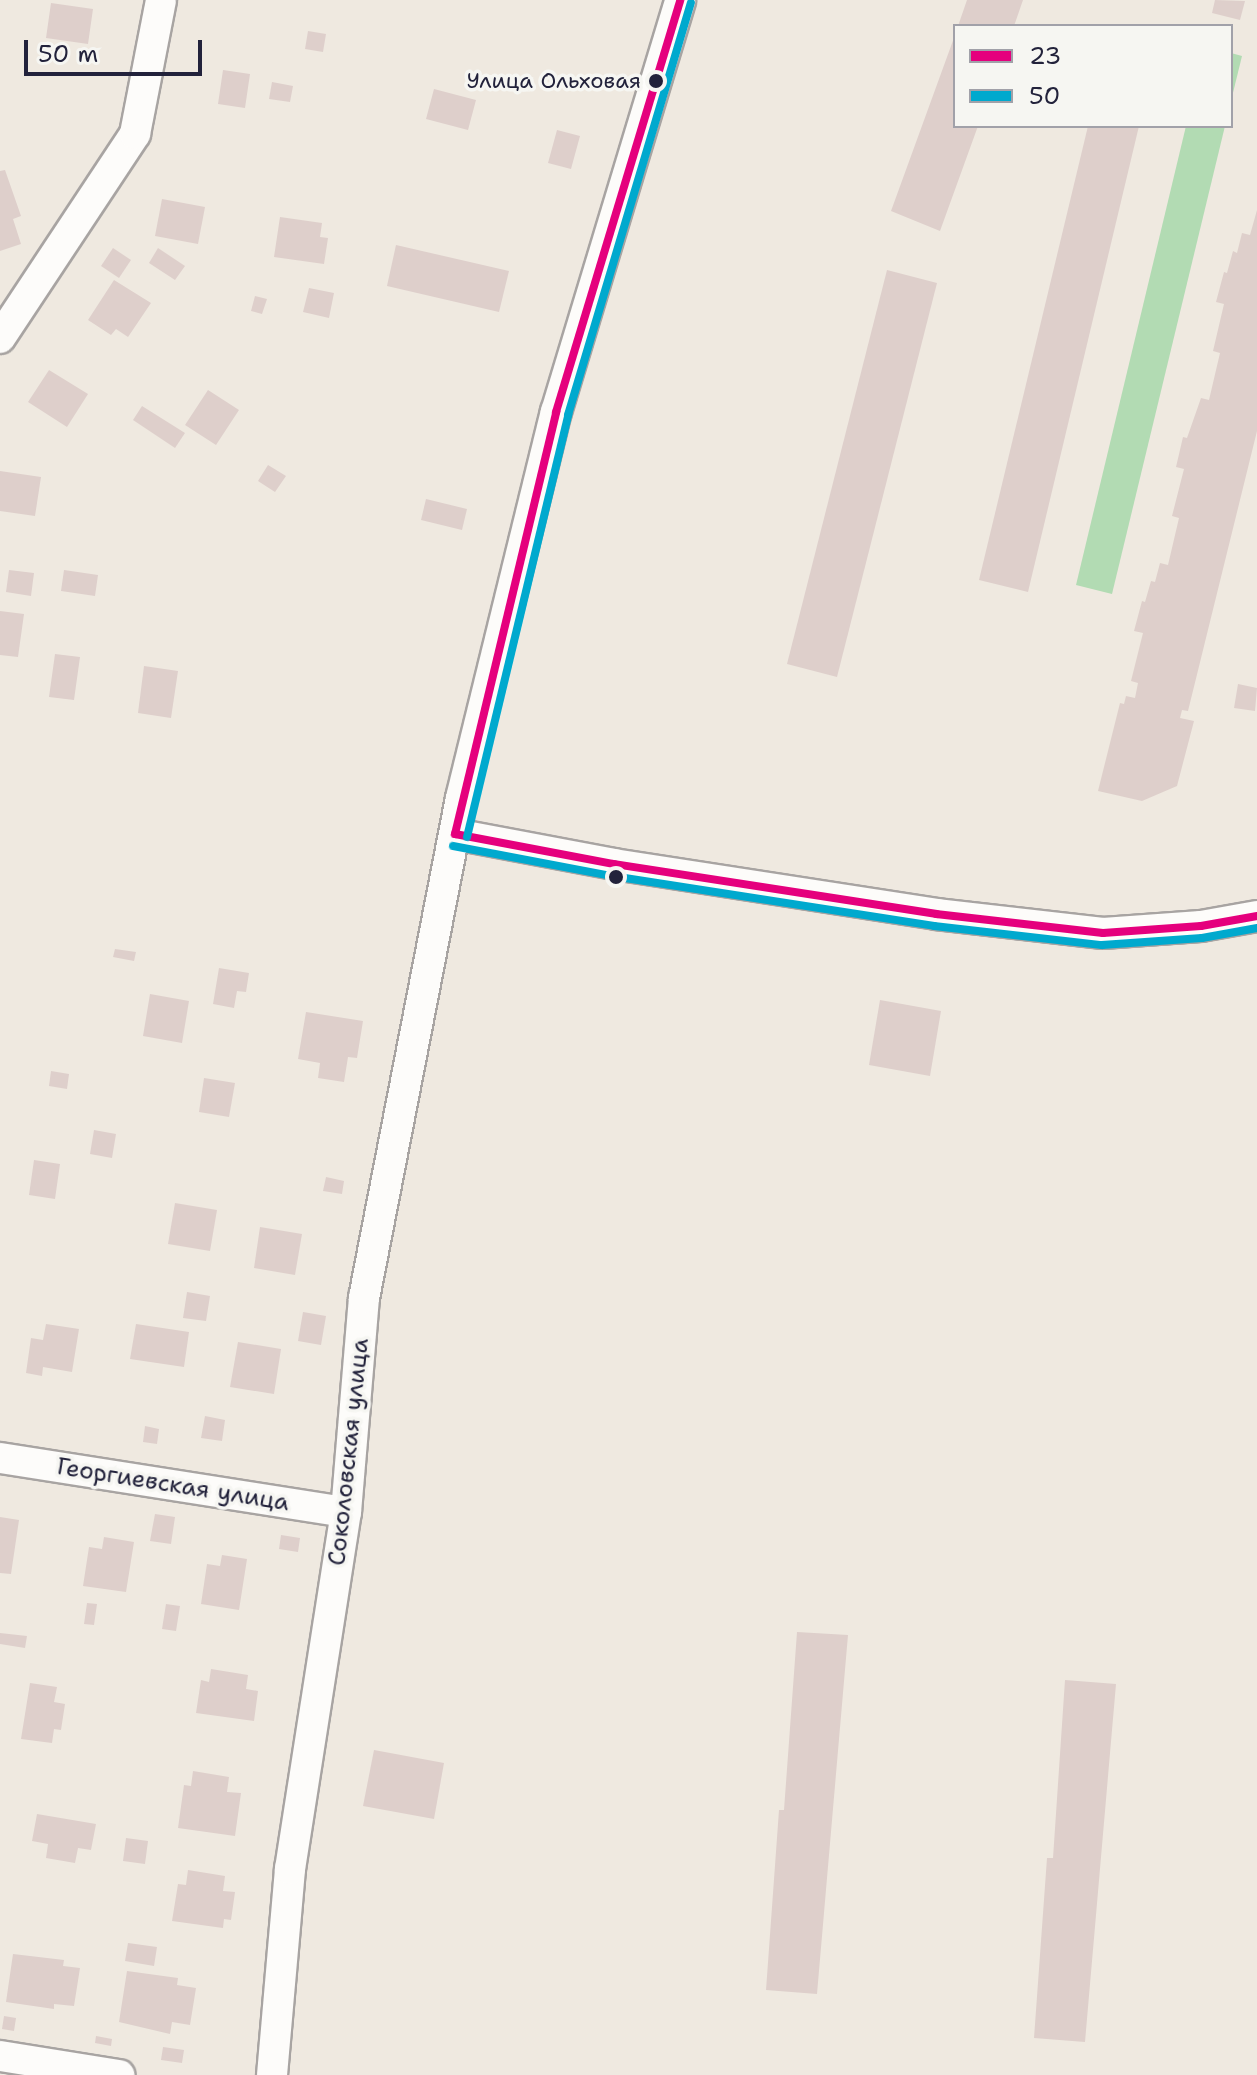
<!DOCTYPE html>
<meta charset="utf-8">
<style>
body{margin:0}
#map{position:relative;width:1257px;height:2075px;overflow:hidden;background:#efe9e0;font-family:"Shantell Sans",sans-serif}
div>[style]{position:absolute}
.green>*{inset:0;background:#b2dbb3}
.building>*{inset:0;background:#decfcb}
.roads{filter:drop-shadow(2px 0 #a8a4a2) drop-shadow(-2px 0 #a8a4a2) drop-shadow(0 2px #a8a4a2) drop-shadow(0 -2px #a8a4a2)}
.minor>*{height:30px;margin:-15px;padding:0 15px;transform-origin:15px;border-radius:15px;background:#fdfcfa}
.bus-1>*{height:8px;margin:-4px;padding:0 4px;transform-origin:4px;border-radius:4px;background:#e5007d}
.bus-2>*{height:8px;margin:-4px;padding:0 4px;transform-origin:4px;border-radius:4px;background:#00a9ce}
.dots>*{width:22px;height:22px;translate:-50% -50%;box-sizing:border-box;border:4px solid #f6f6f2;border-radius:50%}
span{translate:-50% -50%;white-space:nowrap;text-align:center;line-height:1.15;-webkit-text-stroke:7px #f6f6f2;paint-order:stroke}
.bus-label{font-size:22px;color:#22223b}
.right{translate:-100% -50%;text-align:right}
.street-label{font-size:24px;color:#22223b}
.legend{position:absolute;left:953px;top:24px;width:280px;height:104px;box-sizing:border-box;background:#f6f6f2;border:2px solid #a1a1a9;margin:0;padding:10px 14px;list-style:none;font-size:24px;color:#22223b}
.legend li{display:flex;align-items:center;gap:16px;height:40px}
.legend b{width:40px;border:2px solid #a1a1a9}
.scale{position:absolute;left:24px;top:40px;width:178px;height:36px;box-sizing:border-box;border:4px solid #22223b;border-top:0;padding-left:10px;font-size:24px;line-height:28px;white-space:nowrap;color:#22223b;-webkit-text-stroke:6px #f6f6f2;paint-order:stroke}
</style>
<div id="map">
<div class="green">
<div style="clip-path:polygon(1231px 53px,1242px 56px,1231px 101px)"></div>
<div style="clip-path:polygon(1186px 126px,1225px 126px,1112px 594px,1076px 585px)"></div>
</div>
<div class="building">
<div style="clip-path:polygon(967px 0,1023px 0,1014px 26px,958px 26px)"></div>
<div style="clip-path:polygon(1215px 0,1245px 1px,1240px 20px,1212px 13px)"></div>
<div style="clip-path:polygon(51px 3px,93px 9px,88px 44px,46px 38px)"></div>
<div style="clip-path:polygon(308px 31px,326px 34px,323px 52px,305px 49px)"></div>
<div style="clip-path:polygon(955px 35px,955px 126px,978px 126px,940px 231px,891px 211px)"></div>
<div style="clip-path:polygon(223px 70px,250px 74px,245px 108px,218px 104px)"></div>
<div style="clip-path:polygon(272px 82px,293px 86px,290px 102px,269px 99px)"></div>
<div style="clip-path:polygon(434px 89px,476px 100px,468px 130px,426px 119px)"></div>
<div style="clip-path:polygon(1088px 126px,1139px 126px,1028px 592px,979px 580px)"></div>
<div style="clip-path:polygon(557px 130px,580px 136px,571px 169px,548px 163px)"></div>
<div style="clip-path:polygon(5px 170px,21px 216px,13px 219px,21px 244px,0 251px,0 171px)"></div>
<div style="clip-path:polygon(162px 199px,205px 207px,198px 244px,155px 236px)"></div>
<div style="clip-path:polygon(1257px 210px,1257px 431px,1188px 711px,1182px 710px,1180px 718px,1194px 721px,1177px 786px,1142px 801px,1098px 791px,1120px 703px,1124px 704px,1126px 696px,1135px 698px,1138px 683px,1131px 681px,1143px 633px,1134px 631px,1142px 601px,1145px 602px,1151px 581px,1155px 582px,1160px 563px,1168px 565px,1179px 518px,1172px 516px,1184px 469px,1176px 467px,1183px 437px,1187px 438px,1201px 398px,1209px 400px,1220px 353px,1213px 351px,1224px 304px,1216px 302px,1224px 272px,1227px 273px,1233px 251px,1237px 253px,1242px 233px,1250px 235px)"></div>
<div style="clip-path:polygon(280px 217px,322px 223px,320px 237px,328px 238px,324px 264px,274px 257px)"></div>
<div style="clip-path:polygon(396px 245px,509px 271px,499px 312px,387px 286px)"></div>
<div style="clip-path:polygon(113px 248px,131px 260px,119px 278px,101px 266px)"></div>
<div style="clip-path:polygon(158px 248px,185px 266px,175px 280px,149px 263px)"></div>
<div style="clip-path:polygon(887px 270px,937px 283px,837px 677px,787px 664px)"></div>
<div style="clip-path:polygon(114px 280px,151px 303px,128px 337px,116px 329px,111px 335px,88px 320px)"></div>
<div style="clip-path:polygon(309px 288px,334px 293px,329px 318px,303px 312px)"></div>
<div style="clip-path:polygon(255px 296px,267px 299px,262px 314px,251px 311px)"></div>
<div style="clip-path:polygon(49px 370px,88px 394px,67px 427px,28px 402px)"></div>
<div style="clip-path:polygon(208px 390px,239px 410px,216px 445px,185px 425px)"></div>
<div style="clip-path:polygon(142px 406px,185px 433px,175px 448px,133px 420px)"></div>
<div style="clip-path:polygon(268px 465px,286px 476px,275px 492px,258px 481px)"></div>
<div style="clip-path:polygon(0 471px,41px 477px,35px 516px,0 511px)"></div>
<div style="clip-path:polygon(426px 499px,467px 509px,462px 530px,421px 520px)"></div>
<div style="clip-path:polygon(9px 570px,34px 573px,31px 596px,6px 592px)"></div>
<div style="clip-path:polygon(64px 570px,98px 575px,95px 596px,61px 591px)"></div>
<div style="clip-path:polygon(0 611px,24px 614px,18px 657px,0 655px)"></div>
<div style="clip-path:polygon(55px 654px,80px 657px,74px 700px,49px 697px)"></div>
<div style="clip-path:polygon(144px 666px,178px 671px,171px 718px,138px 713px)"></div>
<div style="clip-path:polygon(1238px 684px,1257px 688px,1255px 711px,1234px 708px)"></div>
<div style="clip-path:polygon(115px 949px,136px 952px,134px 961px,113px 957px)"></div>
<div style="clip-path:polygon(219px 968px,249px 973px,246px 992px,237px 991px,234px 1008px,213px 1004px)"></div>
<div style="clip-path:polygon(150px 994px,189px 1001px,182px 1043px,143px 1036px)"></div>
<div style="clip-path:polygon(880px 1000px,941px 1011px,930px 1076px,869px 1065px)"></div>
<div style="clip-path:polygon(306px 1012px,363px 1021px,357px 1058px,348px 1057px,344px 1082px,318px 1078px,320px 1063px,298px 1059px)"></div>
<div style="clip-path:polygon(51px 1071px,69px 1074px,67px 1089px,49px 1086px)"></div>
<div style="clip-path:polygon(204px 1078px,235px 1083px,229px 1117px,199px 1112px)"></div>
<div style="clip-path:polygon(94px 1130px,116px 1134px,112px 1158px,90px 1154px)"></div>
<div style="clip-path:polygon(34px 1160px,60px 1164px,55px 1199px,29px 1195px)"></div>
<div style="clip-path:polygon(326px 1177px,344px 1181px,342px 1194px,323px 1191px)"></div>
<div style="clip-path:polygon(175px 1203px,217px 1210px,210px 1251px,168px 1244px)"></div>
<div style="clip-path:polygon(260px 1227px,302px 1234px,295px 1275px,254px 1268px)"></div>
<div style="clip-path:polygon(187px 1292px,210px 1296px,206px 1321px,183px 1318px)"></div>
<div style="clip-path:polygon(303px 1312px,326px 1316px,321px 1345px,298px 1341px)"></div>
<div style="clip-path:polygon(46px 1324px,79px 1329px,72px 1372px,43px 1367px,42px 1376px,26px 1373px,31px 1338px,43px 1340px)"></div>
<div style="clip-path:polygon(136px 1324px,189px 1332px,184px 1367px,130px 1359px)"></div>
<div style="clip-path:polygon(238px 1342px,281px 1349px,274px 1394px,230px 1387px)"></div>
<div style="clip-path:polygon(205px 1416px,225px 1420px,222px 1441px,201px 1438px)"></div>
<div style="clip-path:polygon(145px 1426px,159px 1429px,157px 1444px,143px 1442px)"></div>
<div style="clip-path:polygon(155px 1514px,175px 1517px,171px 1544px,150px 1541px)"></div>
<div style="clip-path:polygon(0 1517px,19px 1520px,11px 1574px,0 1573px)"></div>
<div style="clip-path:polygon(281px 1535px,300px 1538px,298px 1552px,279px 1549px)"></div>
<div style="clip-path:polygon(104px 1537px,134px 1542px,126px 1592px,83px 1586px,89px 1547px,102px 1549px)"></div>
<div style="clip-path:polygon(222px 1555px,247px 1559px,239px 1610px,201px 1604px,207px 1564px,220px 1566px)"></div>
<div style="clip-path:polygon(87px 1603px,97px 1604px,94px 1625px,84px 1624px)"></div>
<div style="clip-path:polygon(166px 1604px,180px 1606px,176px 1631px,162px 1629px)"></div>
<div style="clip-path:polygon(797px 1632px,848px 1635px,817px 1994px,766px 1990px,779px 1810px,784px 1810px)"></div>
<div style="clip-path:polygon(0 1633px,27px 1636px,25px 1648px,0 1644px)"></div>
<div style="clip-path:polygon(211px 1669px,248px 1675px,246px 1689px,258px 1691px,254px 1721px,196px 1713px,201px 1680px,209px 1682px)"></div>
<div style="clip-path:polygon(1065px 1680px,1116px 1684px,1085px 2042px,1034px 2038px,1047px 1858px,1053px 1858px)"></div>
<div style="clip-path:polygon(30px 1683px,57px 1687px,54px 1702px,65px 1704px,61px 1730px,54px 1729px,52px 1743px,21px 1739px)"></div>
<div style="clip-path:polygon(374px 1750px,444px 1763px,434px 1819px,363px 1806px)"></div>
<div style="clip-path:polygon(193px 1771px,229px 1777px,227px 1792px,241px 1793px,235px 1836px,178px 1828px,184px 1785px,191px 1786px)"></div>
<div style="clip-path:polygon(37px 1814px,96px 1824px,91px 1850px,78px 1848px,75px 1863px,46px 1858px,48px 1844px,32px 1841px)"></div>
<div style="clip-path:polygon(126px 1838px,148px 1841px,145px 1864px,123px 1861px)"></div>
<div style="clip-path:polygon(188px 1870px,225px 1876px,223px 1891px,235px 1892px,231px 1920px,224px 1919px,223px 1928px,172px 1921px,178px 1884px,186px 1885px)"></div>
<div style="clip-path:polygon(128px 1943px,157px 1947px,154px 1966px,125px 1961px)"></div>
<div style="clip-path:polygon(13px 1954px,64px 1960px,63px 1966px,80px 1968px,74px 2006px,54px 2004px,54px 2009px,6px 2002px)"></div>
<div style="clip-path:polygon(127px 1971px,178px 1978px,177px 1985px,196px 1988px,190px 2025px,172px 2022px,170px 2034px,119px 2022px)"></div>
<div style="clip-path:polygon(4px 2016px,16px 2018px,14px 2031px,2px 2029px)"></div>
<div style="clip-path:polygon(96px 2036px,112px 2039px,111px 2046px,95px 2043px)"></div>
<div style="clip-path:polygon(163px 2047px,184px 2050px,182px 2063px,161px 2060px)"></div>
</div>
<div class="roads">
<div class="minor">
<div style="left:0;top:338px;width:245px;rotate:-56.5deg"></div>
<div style="left:135px;top:134px;width:136px;rotate:-79deg"></div>
<div style="left:455px;top:834px;width:162px;rotate:10.7deg"></div>
<div style="left:614px;top:864px;width:326px;rotate:8.8deg"></div>
<div style="left:936px;top:914px;width:168px;rotate:6.5deg"></div>
<div style="left:1103px;top:933px;width:98px;rotate:-4.1deg"></div>
<div style="left:1201px;top:926px;width:57px;rotate:-10.1deg"></div>
<div style="left:0;top:1458px;width:350px;rotate:8.9deg"></div>
<div style="left:0;top:2056px;width:121px;rotate:9.1deg"></div>
<div style="left:272px;top:2075px;width:207px;rotate:-85deg"></div>
<div style="left:290px;top:1869px;width:361px;rotate:-81.1deg"></div>
<div style="left:346px;top:1512px;width:215px;rotate:-85.2deg"></div>
<div style="left:364px;top:1298px;width:509px;rotate:-79.02deg"></div>
<div style="left:461px;top:798px;width:398px;rotate:-76.2deg"></div>
<div style="left:556px;top:412px;width:430px;rotate:-73.2deg"></div>
</div>
</div>
<div class="bus-1">
<div style="left:455px;top:834px;width:434px;rotate:-76.5deg"></div>
<div style="left:556px;top:412px;width:430px;rotate:-73.2deg"></div>
<div style="left:455px;top:834px;width:162px;rotate:10.7deg"></div>
<div style="left:614px;top:864px;width:326px;rotate:8.8deg"></div>
<div style="left:936px;top:914px;width:168px;rotate:6.5deg"></div>
<div style="left:1103px;top:933px;width:98px;rotate:-4.1deg"></div>
<div style="left:1201px;top:926px;width:57px;rotate:-10.1deg"></div>
</div>
<div class="bus-2">
<div style="left:467px;top:837px;width:434px;rotate:-76.5deg"></div>
<div style="left:568px;top:415px;width:430px;rotate:-73.4deg"></div>
<div style="left:453px;top:846px;width:162px;rotate:10.7deg"></div>
<div style="left:612px;top:876px;width:326px;rotate:8.8deg"></div>
<div style="left:934px;top:926px;width:169px;rotate:6.5deg"></div>
<div style="left:1102px;top:945px;width:100px;rotate:-4deg"></div>
<div style="left:1202px;top:938px;width:56px;rotate:-10.3deg"></div>
</div>
<div class="dots">
<div style="left:656px;top:81px;background:#22223b"></div>
<div style="left:616px;top:877px;background:#22223b"></div>
</div>
<div class="bus-label">
<span class="right" style="left:641px;top:81px">Улица Ольховая</span>
</div>
<div class="street-label">
<span style="left:349px;top:1452px;rotate:-84deg">Соколовская улица</span>
<span style="left:173px;top:1485px;rotate:9deg">Георгиевская улица</span>
</div>
<ul class="legend">
<li><b style="height:10px;background:#e5007d"></b>23</li>
<li><b style="height:10px;background:#00a9ce"></b>50</li>
</ul>
<div class="scale">50 m</div>
</div>
